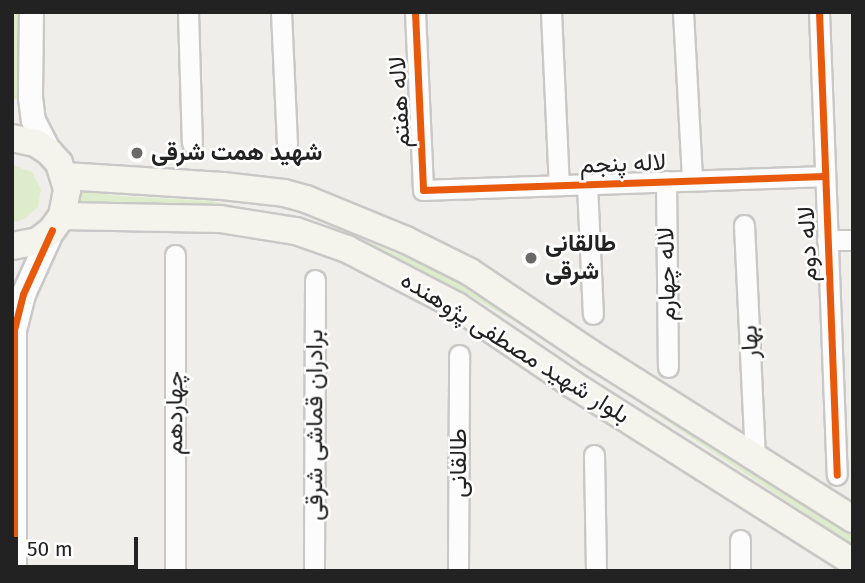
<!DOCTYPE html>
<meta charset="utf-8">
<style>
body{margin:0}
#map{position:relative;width:865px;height:583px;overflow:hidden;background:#f0eeeb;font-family:"Fira Sans",Vazirmatn,sans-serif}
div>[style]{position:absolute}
.grass>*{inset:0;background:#ddeccb}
.roads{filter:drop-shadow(2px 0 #c9c8c7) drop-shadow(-2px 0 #c9c8c7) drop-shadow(0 2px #c9c8c7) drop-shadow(0 -2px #c9c8c7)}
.minor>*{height:19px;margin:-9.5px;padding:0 9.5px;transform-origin:9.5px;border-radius:9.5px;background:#fdfcfc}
.tertiary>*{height:23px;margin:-11.5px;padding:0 11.5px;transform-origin:11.5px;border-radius:11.5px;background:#fdfcfc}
.secondary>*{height:26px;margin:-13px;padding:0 13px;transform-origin:13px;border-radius:13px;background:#f4f4ed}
.cycleway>*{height:7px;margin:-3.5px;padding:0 3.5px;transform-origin:3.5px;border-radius:3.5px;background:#e8590c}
.dots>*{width:19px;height:19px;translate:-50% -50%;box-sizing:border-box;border:4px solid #fff;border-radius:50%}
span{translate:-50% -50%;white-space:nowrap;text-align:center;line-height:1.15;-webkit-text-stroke:5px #fff;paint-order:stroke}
.street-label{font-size:24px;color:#222}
.poi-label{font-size:24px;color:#222;font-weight:700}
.left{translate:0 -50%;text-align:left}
.frame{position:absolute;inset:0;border:14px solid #222;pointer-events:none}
.scale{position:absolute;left:14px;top:537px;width:124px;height:32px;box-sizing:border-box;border:4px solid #222;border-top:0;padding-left:9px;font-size:21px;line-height:24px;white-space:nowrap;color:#222;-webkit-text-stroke:5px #fff;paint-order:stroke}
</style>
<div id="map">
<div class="grass">
<div style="clip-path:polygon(12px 12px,22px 12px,23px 99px,12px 99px)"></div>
<div style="clip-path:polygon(12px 165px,32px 172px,41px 189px,38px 207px,24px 219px,15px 222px,12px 221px)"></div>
<div style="clip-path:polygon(81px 190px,117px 196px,211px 201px,287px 216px,339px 230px,434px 269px,468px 285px,646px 397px,838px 526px,853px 537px,853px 545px,531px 331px,466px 293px,370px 247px,80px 206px,78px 194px)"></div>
</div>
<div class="roads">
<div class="minor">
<div style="left:188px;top:12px;width:131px;rotate:88.3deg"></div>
<div style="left:281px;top:12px;width:134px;rotate:87.4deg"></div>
<div style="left:415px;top:12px;width:178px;rotate:87.4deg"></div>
<div style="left:423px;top:190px;width:402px;rotate:-2deg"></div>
<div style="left:551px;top:12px;width:173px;rotate:87.4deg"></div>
<div style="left:683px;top:12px;width:168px;rotate:86.9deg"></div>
<div style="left:819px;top:12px;width:463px;rotate:87.8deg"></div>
<div style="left:666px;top:181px;width:186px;rotate:89.4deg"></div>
<div style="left:587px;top:184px;width:130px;rotate:87.4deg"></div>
<div style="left:744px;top:225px;width:234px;rotate:87.3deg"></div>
<div style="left:827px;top:240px;width:26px"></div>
<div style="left:175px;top:255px;width:316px;rotate:90deg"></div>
<div style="left:594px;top:455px;width:116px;rotate:89deg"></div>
<div style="left:740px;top:540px;width:31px;rotate:90deg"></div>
<div style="left:314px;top:571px;width:291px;rotate:-89.8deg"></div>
<div style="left:458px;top:571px;width:216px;rotate:-89.7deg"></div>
</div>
<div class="tertiary">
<div style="left:31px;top:12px;width:85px;rotate:90.7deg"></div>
<div style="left:30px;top:97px;width:23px;rotate:83deg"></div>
<div style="left:33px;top:120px;width:36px;rotate:63deg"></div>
<div style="left:14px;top:571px;width:241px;rotate:-90deg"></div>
<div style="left:14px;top:330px;width:37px;rotate:-76deg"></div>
<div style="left:23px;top:294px;width:70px;rotate:-65.6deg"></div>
</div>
<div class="secondary">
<div style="left:12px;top:138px;width:25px;rotate:12deg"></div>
<div style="left:36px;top:143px;width:16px;rotate:35deg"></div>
<div style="left:49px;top:152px;width:15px;rotate:48deg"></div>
<div style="left:59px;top:163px;width:28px;rotate:73deg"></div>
<div style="left:67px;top:190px;width:26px;rotate:101deg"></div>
<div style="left:62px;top:216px;width:17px;rotate:126deg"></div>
<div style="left:52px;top:230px;width:18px;rotate:142deg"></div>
<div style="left:38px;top:241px;width:26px;rotate:169deg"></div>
<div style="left:65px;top:176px;width:158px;rotate:3.6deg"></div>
<div style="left:223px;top:186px;width:61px;rotate:6.5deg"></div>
<div style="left:284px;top:193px;width:23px;rotate:15deg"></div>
<div style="left:306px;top:199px;width:108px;rotate:22.3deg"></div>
<div style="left:406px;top:240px;width:72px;rotate:26.6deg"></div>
<div style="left:470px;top:272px;width:145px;rotate:34deg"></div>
<div style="left:590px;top:353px;width:311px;rotate:32.3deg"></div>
<div style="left:62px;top:216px;width:158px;rotate:1.1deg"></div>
<div style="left:220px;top:219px;width:77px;rotate:9deg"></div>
<div style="left:296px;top:231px;width:54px;rotate:19.4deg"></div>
<div style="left:347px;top:249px;width:124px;rotate:27.4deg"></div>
<div style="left:457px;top:306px;width:139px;rotate:34.1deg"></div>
<div style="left:572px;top:384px;width:333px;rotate:32.4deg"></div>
</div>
</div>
<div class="cycleway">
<div style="left:415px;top:12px;width:178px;rotate:87.4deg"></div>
<div style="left:423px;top:190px;width:402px;rotate:-2deg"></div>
<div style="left:819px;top:12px;width:463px;rotate:87.8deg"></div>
<div style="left:14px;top:571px;width:241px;rotate:-90deg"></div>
<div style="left:14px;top:330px;width:37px;rotate:-76deg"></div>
<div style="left:23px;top:294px;width:70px;rotate:-65.6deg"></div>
</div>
<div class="dots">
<div style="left:137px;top:153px;background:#6a6968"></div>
<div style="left:531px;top:258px;background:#6a6968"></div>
</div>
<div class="street-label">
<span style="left:400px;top:102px;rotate:-93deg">لاله هفتم</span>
<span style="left:623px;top:164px;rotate:-2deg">لاله پنجم</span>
<span style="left:808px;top:244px;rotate:-92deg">لاله دوم</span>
<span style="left:667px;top:274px;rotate:-91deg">لاله چهارم</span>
<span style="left:750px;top:342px;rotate:-93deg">بهار</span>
<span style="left:515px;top:348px;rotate:32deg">بلوار شهید مصطفی پژوهنده</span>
<span style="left:175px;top:413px;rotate:-90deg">چهاردهم</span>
<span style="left:315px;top:425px;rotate:-90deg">برادران قماشی شرقی</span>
<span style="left:459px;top:463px;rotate:-90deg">طالقانی</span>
</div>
<div class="poi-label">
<span class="left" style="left:151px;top:153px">شهید همت شرقی</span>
<span class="left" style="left:545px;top:258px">طالقانی<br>شرقی</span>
</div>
<div class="frame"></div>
<div class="scale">50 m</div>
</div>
